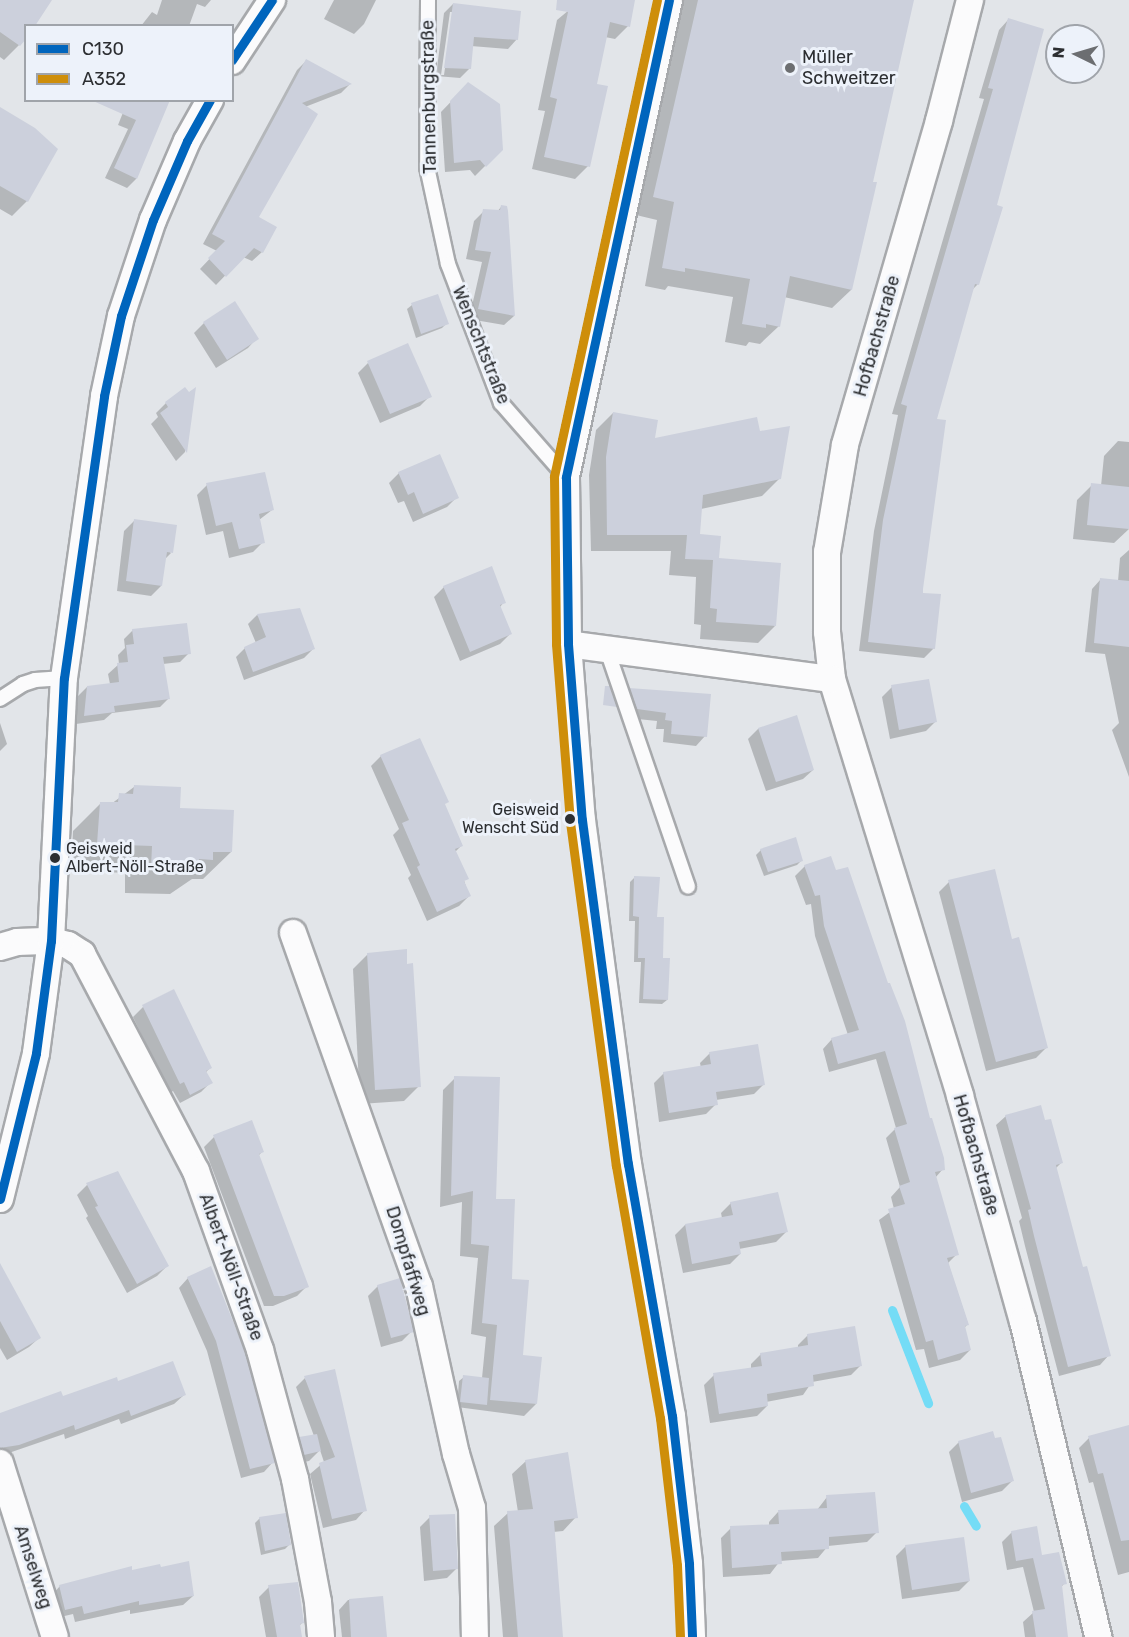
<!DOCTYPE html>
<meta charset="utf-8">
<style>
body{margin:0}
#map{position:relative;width:1129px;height:1637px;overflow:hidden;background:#e2e5e9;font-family:Rubik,sans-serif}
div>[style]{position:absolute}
.shadow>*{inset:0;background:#0003}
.stream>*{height:9px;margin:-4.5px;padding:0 4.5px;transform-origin:4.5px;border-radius:4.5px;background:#74dcf6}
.building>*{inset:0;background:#ccd0dc}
.roads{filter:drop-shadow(2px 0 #a7a9ac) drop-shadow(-2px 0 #a7a9ac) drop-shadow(0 2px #a7a9ac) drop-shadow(0 -2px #a7a9ac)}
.service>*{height:14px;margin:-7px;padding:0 7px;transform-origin:7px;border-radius:7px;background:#fbfbfc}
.minor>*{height:26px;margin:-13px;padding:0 13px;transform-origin:13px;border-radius:13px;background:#fbfbfc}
.bus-1>*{height:9px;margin:-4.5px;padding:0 4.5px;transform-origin:4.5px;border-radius:4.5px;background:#0065bd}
.bus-2>*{height:9px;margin:-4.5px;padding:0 4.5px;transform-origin:4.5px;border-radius:4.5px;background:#ce8e0a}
.dots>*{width:16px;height:16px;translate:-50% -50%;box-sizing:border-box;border:3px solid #edf2fa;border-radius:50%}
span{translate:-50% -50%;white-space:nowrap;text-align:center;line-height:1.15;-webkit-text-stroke:6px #edf2fa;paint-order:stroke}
.bus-label{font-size:16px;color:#2c2e31}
.right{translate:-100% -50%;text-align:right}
.left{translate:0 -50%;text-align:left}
.poi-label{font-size:18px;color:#2c2e31}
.street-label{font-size:18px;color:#2c2e31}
.legend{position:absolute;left:24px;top:24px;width:210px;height:78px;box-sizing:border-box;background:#edf2fa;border:2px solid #a0a4aa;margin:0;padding:8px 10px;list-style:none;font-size:18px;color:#2c2e31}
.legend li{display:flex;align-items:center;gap:12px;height:30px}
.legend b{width:30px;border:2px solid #a0a4aa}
.north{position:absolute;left:1045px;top:24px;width:60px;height:60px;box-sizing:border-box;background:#edf2fa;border:2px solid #a0a4aa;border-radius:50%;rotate:275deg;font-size:16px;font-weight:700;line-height:24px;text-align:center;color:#2c2e31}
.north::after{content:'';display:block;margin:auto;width:21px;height:27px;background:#6c6e71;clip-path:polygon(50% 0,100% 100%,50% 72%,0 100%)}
</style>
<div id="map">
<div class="shadow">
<div style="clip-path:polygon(0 0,50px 0,26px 26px,19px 45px,4px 60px,0 57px)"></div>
<div style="clip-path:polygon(162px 0,211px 0,205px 7px,197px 4px,189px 26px,141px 26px,152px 12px,157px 15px)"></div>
<div style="clip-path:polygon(334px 0,376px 0,364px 24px,354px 34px,324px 19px)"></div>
<div style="clip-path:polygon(581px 0,634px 0,628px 26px,615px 39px,605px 37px,595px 85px,588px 166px,575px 179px,532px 169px,545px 111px,538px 110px,557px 20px)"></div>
<div style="clip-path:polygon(684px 0,912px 0,871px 183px,851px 290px,832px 308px,784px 297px,779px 326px,760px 344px,749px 342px,746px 346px,725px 342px,733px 297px,668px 286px,665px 290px,645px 286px,657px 220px,636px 215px)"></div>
<div style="clip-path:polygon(evenodd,453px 4px,517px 39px,508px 49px,471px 46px,470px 68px,460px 78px,436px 76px,444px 13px,453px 4px,450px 12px,453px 12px,444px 75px,441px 75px,450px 12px)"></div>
<div style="clip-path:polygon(1008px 20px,996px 206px,978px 284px,972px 290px,935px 420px,921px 589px,934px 648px,924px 658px,859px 651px,874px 531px,898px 415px,892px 414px,984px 99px,979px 98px,999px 30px)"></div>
<div style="clip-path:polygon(306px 61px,350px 84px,341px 93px,305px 107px,257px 218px,262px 252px,252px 261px,243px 257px,216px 285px,200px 269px,217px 251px,203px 244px,297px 70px)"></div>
<div style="clip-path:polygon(468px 84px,502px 149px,475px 176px,470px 170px,445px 172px,441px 112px)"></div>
<div style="clip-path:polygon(128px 100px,168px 100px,136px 179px,127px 188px,105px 178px,128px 129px,118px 125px)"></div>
<div style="clip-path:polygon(0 108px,27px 201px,12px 216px,0 209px)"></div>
<div style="clip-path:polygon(501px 207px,514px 316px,504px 325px,469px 319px,482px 262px,466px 259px,474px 221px,484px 211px,497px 212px)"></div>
<div style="clip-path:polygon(412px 305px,447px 323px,442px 328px,416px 338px,407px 309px)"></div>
<div style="clip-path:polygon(204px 323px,257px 338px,248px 348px,216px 368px,194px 333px)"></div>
<div style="clip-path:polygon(368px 363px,430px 396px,420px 406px,380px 423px,358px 373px)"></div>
<div style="clip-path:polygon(194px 390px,185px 452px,176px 461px,151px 424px,158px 417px,156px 413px,166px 403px)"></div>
<div style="clip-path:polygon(613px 413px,653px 440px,758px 433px,779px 479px,762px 496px,701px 509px,699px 535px,775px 626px,758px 643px,700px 639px,701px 625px,694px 624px,696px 577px,669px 575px,671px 551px,591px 551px,589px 475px,596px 430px)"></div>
<div style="clip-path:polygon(1118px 441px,1129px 442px,1129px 529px,1114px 543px,1073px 539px,1077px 500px,1092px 485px,1101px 486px,1104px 456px)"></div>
<div style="clip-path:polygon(399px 473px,457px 497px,447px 507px,413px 522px,404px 501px,398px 503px,389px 483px)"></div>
<div style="clip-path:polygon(207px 485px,272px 510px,259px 520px,263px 542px,253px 552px,229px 558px,223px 531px,206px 535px,197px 495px)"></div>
<div style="clip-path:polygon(134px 521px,171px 553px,165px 559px,161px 586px,151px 596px,117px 591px,124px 531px)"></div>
<div style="clip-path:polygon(1129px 550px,1129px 777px,1112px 730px,1119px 723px,1105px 654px,1085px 652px,1092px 589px,1101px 579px,1118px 581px,1120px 558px)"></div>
<div style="clip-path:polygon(444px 587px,504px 602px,500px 607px,510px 634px,500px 644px,460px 661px,434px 597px)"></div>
<div style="clip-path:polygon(257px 615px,313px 649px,304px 658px,244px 680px,236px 657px,245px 648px,256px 643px,248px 624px)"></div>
<div style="clip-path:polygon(133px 630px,189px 653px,180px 662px,163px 664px,169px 698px,160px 707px,112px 713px,104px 720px,76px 724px,78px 696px,87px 687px,110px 684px,108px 674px,119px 664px,118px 655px,125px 648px,124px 639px)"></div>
<div style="clip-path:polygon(892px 687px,936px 721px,926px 731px,890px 739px,882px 697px)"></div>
<div style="clip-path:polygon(630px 689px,705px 736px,696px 746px,663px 742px,664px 729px,656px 729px,657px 721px,628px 718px,621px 698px)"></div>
<div style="clip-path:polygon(796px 717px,813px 770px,803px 779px,766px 791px,748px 739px,758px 729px)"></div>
<div style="clip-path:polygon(0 723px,7px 744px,0 751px)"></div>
<div style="clip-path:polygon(381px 756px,444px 805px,462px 845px,455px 852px,469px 896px,459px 906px,427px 921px,408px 878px,411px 875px,393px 835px,399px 829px,371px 766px)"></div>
<div style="clip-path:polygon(134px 787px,178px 810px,231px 852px,203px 879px,192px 879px,170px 894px,125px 893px,125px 873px,71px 870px,73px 831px,100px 804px,111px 804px)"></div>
<div style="clip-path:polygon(761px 850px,802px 860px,797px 865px,764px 876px,756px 855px)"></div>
<div style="clip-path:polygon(830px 858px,943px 1169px,935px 1178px,957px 1254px,948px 1263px,968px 1324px,964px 1328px,970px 1350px,960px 1360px,929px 1368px,924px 1349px,916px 1350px,879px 1220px,894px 1209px,891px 1197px,900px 1187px,886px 1138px,896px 1128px,876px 1059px,829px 1072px,823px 1049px,832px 1039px,848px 1035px,815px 936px,811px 904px,806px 905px,795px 876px,805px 866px)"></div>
<div style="clip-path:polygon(635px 877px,656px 918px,667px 1000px,662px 1004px,639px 1003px,641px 962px,634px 962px,635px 921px,629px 921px,630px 882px)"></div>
<div style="clip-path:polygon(949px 882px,1046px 1048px,1036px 1058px,986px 1071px,939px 892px)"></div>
<div style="clip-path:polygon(368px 954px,419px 1086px,404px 1101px,360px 1104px,353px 969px)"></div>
<div style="clip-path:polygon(173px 991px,210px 1068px,205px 1073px,211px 1082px,201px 1092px,180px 1103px,173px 1091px,170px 1093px,133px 1017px,143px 1007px)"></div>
<div style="clip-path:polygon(710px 1053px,764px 1084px,754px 1094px,716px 1100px,716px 1104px,706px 1114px,659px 1122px,654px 1083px,664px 1073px,701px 1068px,700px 1063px)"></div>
<div style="clip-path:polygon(455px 1078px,511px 1280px,522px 1356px,536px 1404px,524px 1416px,457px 1407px,459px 1381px,464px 1377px,482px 1378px,486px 1337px,471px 1334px,478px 1258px,460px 1256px,462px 1202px,440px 1207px,443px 1090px)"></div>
<div style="clip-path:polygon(1006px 1116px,1044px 1122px,1061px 1163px,1055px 1169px,1081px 1269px,1109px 1355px,1100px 1365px,1059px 1376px,1025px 1246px,1019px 1221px,1022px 1218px,996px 1125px)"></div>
<div style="clip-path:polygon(251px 1122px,262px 1152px,258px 1156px,307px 1286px,297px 1296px,273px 1306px,264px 1306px,204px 1147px,214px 1137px)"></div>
<div style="clip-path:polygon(117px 1173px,167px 1266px,157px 1276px,127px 1293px,86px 1218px,88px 1216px,77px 1195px,87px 1185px)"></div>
<div style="clip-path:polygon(731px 1203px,786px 1232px,776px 1242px,739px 1249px,740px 1254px,730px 1264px,683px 1273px,675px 1235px,685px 1225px,722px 1218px,721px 1213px)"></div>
<div style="clip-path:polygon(188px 1278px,273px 1462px,264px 1472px,241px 1478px,207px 1351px,179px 1288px)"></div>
<div style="clip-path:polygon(378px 1286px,412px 1331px,402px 1341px,381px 1347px,368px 1296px)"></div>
<div style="clip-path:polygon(0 1312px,39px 1338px,29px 1347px,7px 1360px,0 1348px)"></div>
<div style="clip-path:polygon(808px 1335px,861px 1365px,851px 1375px,812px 1382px,803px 1395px,766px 1402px,767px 1406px,757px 1416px,710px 1423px,704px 1385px,714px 1375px,751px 1369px,751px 1364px,761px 1354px,798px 1349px,798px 1345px)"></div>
<div style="clip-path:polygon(305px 1378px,365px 1510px,356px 1520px,323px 1528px,310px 1474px,324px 1462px,320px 1450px,309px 1461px,294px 1464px,290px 1448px,300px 1438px,314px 1436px,296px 1387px)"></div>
<div style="clip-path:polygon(117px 1383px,184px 1395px,174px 1404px,121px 1424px,119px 1419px,65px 1439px,64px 1434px,0 1456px,0 1418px)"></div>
<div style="clip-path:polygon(1129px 1427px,1129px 1572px,1118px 1575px,1093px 1482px,1089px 1483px,1079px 1448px,1089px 1438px)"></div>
<div style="clip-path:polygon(959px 1442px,1012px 1481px,1002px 1491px,962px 1502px,949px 1452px)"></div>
<div style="clip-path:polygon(526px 1461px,576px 1517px,563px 1531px,553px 1532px,562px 1637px,503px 1637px,494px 1526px,508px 1513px,518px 1512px,512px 1474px)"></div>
<div style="clip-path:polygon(827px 1497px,877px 1532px,867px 1542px,828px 1546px,818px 1558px,780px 1561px,770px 1574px,723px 1577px,721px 1538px,731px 1528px,769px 1526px,769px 1522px,778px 1512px,817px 1510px)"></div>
<div style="clip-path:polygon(430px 1517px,457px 1568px,447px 1578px,424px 1581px,420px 1527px)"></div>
<div style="clip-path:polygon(260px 1518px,289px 1545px,285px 1549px,261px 1555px,255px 1523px)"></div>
<div style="clip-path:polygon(1012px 1532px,1041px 1557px,1065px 1583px,1061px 1587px,1066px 1637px,1025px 1637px,1023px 1622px,1034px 1612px,1023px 1567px,1007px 1570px,1002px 1542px)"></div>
<div style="clip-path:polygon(906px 1546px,969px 1581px,959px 1591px,902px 1599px,896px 1556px)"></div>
<div style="clip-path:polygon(131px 1572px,193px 1596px,183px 1605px,130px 1614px,130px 1610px,75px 1622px,73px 1614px,56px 1618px,51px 1596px,60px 1586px)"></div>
<div style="clip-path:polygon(269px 1587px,303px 1622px,299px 1626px,300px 1637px,266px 1637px,259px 1597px)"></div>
<div style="clip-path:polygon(382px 1598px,385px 1637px,342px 1637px,339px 1610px,348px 1600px)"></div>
</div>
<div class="stream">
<div style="left:892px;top:1310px;width:100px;rotate:68.8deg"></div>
<div style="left:964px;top:1506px;width:23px;rotate:59deg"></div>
</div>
<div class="building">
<div style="clip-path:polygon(0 0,52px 0,35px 26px,26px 26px,26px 39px,20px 46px,0 32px)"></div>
<div style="clip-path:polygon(557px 0,635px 0,630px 27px,610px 22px,597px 84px,608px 86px,590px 167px,544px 157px,557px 99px,550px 97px,568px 12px,556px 10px)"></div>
<div style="clip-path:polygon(698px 0,914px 0,873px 182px,877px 182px,852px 290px,790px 276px,780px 327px,766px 324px,766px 328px,742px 324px,750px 279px,685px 268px,685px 272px,662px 268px,674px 202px,653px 197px)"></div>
<div style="clip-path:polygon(453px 3px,521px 11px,518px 40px,474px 37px,471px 69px,444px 68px)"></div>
<div style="clip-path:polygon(1008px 18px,1044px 29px,997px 205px,1003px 207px,979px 285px,975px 284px,937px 419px,946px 420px,923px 589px,923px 593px,941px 594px,935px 649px,868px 642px,883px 520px,907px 406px,901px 404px,993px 89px,988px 88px)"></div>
<div style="clip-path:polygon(306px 59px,352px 84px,302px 103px,318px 114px,259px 217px,277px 227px,263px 253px,254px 248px,226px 277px,208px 258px,225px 241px,212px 234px)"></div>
<div style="clip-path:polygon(468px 82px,500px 104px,503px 150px,486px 167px,480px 160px,454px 163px,450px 101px)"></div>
<div style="clip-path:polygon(170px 100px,137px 179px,114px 168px,136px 120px,91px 100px)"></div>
<div style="clip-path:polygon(0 107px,35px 128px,58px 149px,28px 202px,0 186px)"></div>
<div style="clip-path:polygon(501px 205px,507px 206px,508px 211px,515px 316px,478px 309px,491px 252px,475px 250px,483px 209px,500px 210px)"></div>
<div style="clip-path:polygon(438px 294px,449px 324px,421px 334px,411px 303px)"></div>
<div style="clip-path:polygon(235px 301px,259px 339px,227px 360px,203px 322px)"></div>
<div style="clip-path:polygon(408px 343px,432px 397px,390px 414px,367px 361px)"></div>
<div style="clip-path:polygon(185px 387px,189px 392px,196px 387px,187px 453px,160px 413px,168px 407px,165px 402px)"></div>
<div style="clip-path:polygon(613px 412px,658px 420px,655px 438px,757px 417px,760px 431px,790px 426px,781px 479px,703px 495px,700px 534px,721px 536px,719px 558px,781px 563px,776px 626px,716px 622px,717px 609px,710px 608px,713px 560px,685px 559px,687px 535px,607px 535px,606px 457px)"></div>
<div style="clip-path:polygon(440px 454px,459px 498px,423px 514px,414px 492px,408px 495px,398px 472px)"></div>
<div style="clip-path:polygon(265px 472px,274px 510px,259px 514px,265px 543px,239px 549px,232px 522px,216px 526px,206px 483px)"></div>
<div style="clip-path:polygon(1091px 483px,1129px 487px,1129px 529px,1087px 525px)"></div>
<div style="clip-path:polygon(134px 519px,177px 525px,173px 553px,167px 552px,162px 586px,126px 581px)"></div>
<div style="clip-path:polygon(492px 566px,506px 603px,500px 605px,512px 634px,470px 652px,443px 586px)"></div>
<div style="clip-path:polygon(1100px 578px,1129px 581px,1129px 647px,1094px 643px)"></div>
<div style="clip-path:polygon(300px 608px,315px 649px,253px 672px,244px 647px,266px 637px,257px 614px)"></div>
<div style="clip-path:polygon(187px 623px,191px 654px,163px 657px,170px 699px,114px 706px,115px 712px,84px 716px,87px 686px,119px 682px,117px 663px,128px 662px,126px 645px,134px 644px,132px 629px)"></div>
<div style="clip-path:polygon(929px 679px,937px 722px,899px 730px,891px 685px)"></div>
<div style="clip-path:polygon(605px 686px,610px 686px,617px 707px,603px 705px)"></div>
<div style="clip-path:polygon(629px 688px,711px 694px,707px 737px,671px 734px,672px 721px,665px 720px,666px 713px,637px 709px)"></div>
<div style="clip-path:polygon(797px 715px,814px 770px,776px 782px,758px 728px)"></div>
<div style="clip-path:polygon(420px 738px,449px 802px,445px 804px,463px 846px,455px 849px,469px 879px,464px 881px,471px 896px,437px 912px,417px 867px,420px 865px,402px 823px,409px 820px,380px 755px)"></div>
<div style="clip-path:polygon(134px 785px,181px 787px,180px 808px,234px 810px,232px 852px,213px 852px,213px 860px,199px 859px,198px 867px,151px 867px,152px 846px,97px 844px,100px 802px,118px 802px,119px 793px,133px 794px)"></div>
<div style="clip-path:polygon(796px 837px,803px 861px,768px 872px,760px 849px)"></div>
<div style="clip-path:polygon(831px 856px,836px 870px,848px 867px,888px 983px,890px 983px,905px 1021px,930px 1118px,932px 1118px,944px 1158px,945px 1170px,935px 1172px,959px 1255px,947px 1258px,969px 1325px,965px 1326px,971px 1350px,938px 1360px,933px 1340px,926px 1342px,888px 1209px,905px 1204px,899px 1186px,910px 1182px,894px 1128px,907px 1124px,885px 1051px,838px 1064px,831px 1038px,859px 1030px,824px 926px,820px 895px,815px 896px,804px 865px)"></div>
<div style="clip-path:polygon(995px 869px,1012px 939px,1019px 937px,1048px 1048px,996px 1062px,948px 880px)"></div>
<div style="clip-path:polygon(634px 876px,660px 877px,657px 917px,664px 917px,663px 958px,670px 958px,668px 1000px,643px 999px,645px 958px,638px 958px,639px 917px,633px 916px)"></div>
<div style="clip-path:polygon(407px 949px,407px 964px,413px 963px,421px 1087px,375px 1090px,367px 953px)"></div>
<div style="clip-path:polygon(174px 989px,212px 1068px,206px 1071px,213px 1083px,190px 1095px,184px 1082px,180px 1084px,142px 1005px)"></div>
<div style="clip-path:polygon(758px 1044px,765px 1085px,716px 1092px,718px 1105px,669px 1113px,663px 1072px,711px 1064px,709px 1052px)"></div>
<div style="clip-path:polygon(454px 1076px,500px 1077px,496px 1199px,515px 1199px,512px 1279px,529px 1280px,523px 1355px,542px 1357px,537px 1404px,490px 1400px,497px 1325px,482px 1323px,489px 1246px,471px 1244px,473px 1191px,451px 1196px)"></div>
<div style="clip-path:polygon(1041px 1105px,1045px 1120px,1051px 1119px,1063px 1163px,1056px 1165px,1083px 1267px,1087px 1266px,1111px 1356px,1068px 1367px,1034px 1236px,1028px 1210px,1031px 1209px,1005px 1115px)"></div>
<div style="clip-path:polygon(252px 1120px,264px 1152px,259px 1154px,309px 1287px,284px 1296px,274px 1296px,213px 1135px)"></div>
<div style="clip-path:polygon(118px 1171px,169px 1266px,137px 1284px,95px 1207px,98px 1206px,86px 1183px)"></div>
<div style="clip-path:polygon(778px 1192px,788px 1232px,739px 1242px,741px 1254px,692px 1264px,685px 1224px,733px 1215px,730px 1202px)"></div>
<div style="clip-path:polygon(0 1263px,41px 1338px,17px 1352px,0 1321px)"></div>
<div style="clip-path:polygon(211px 1266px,246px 1354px,275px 1463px,250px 1469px,216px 1341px,187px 1277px)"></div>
<div style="clip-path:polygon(400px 1278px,414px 1332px,391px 1338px,377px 1285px)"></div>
<div style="clip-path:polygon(855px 1326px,862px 1366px,813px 1375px,814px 1386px,767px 1394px,768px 1406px,719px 1414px,713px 1373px,762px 1366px,760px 1353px,808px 1345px,807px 1334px)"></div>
<div style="clip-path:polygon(173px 1361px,186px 1395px,131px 1416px,129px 1410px,75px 1430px,74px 1425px,19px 1445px,0 1448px,0 1413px,61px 1391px,63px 1396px,117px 1377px,118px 1381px)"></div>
<div style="clip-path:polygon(335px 1369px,367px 1511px,332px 1519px,319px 1463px,335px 1457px,304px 1376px)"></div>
<div style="clip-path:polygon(463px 1375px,489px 1378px,487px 1405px,460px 1402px)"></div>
<div style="clip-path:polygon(1129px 1425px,1129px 1540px,1121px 1541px,1103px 1473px,1098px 1474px,1088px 1436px)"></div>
<div style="clip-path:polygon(993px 1431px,995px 1438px,1001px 1437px,1014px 1481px,971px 1493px,958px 1441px)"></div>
<div style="clip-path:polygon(317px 1434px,321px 1451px,304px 1455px,299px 1437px)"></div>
<div style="clip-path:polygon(568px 1452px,578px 1518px,554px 1521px,563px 1637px,518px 1637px,507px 1511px,533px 1509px,525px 1460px)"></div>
<div style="clip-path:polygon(875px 1492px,879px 1533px,829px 1537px,829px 1549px,781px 1552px,782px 1564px,732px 1568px,730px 1526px,779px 1524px,778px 1510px,827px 1508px,826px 1495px)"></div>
<div style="clip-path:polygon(286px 1513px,291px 1545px,265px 1551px,259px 1517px)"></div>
<div style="clip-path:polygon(455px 1514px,458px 1569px,433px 1571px,429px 1515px)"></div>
<div style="clip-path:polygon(1037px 1526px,1042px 1555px,1059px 1552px,1067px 1584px,1062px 1585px,1068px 1637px,1036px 1637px,1032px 1611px,1045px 1609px,1033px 1558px,1016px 1561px,1011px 1531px)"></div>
<div style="clip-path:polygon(964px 1537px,970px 1581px,912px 1590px,905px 1545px)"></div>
<div style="clip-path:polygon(189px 1561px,194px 1596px,139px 1605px,139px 1601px,84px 1614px,82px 1606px,65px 1610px,59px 1585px,132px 1566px,132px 1570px,160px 1564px,161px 1567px)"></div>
<div style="clip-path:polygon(298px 1582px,304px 1623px,300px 1624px,302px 1637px,277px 1637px,268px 1585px)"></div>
<div style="clip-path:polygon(383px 1596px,387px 1637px,351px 1637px,349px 1599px)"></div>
</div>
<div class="roads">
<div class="service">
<div style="left:428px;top:0;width:167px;rotate:90.3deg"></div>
<div style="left:427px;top:167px;width:99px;rotate:77.8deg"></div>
<div style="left:448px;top:264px;width:149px;rotate:69.1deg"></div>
<div style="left:501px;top:403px;width:98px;rotate:48.7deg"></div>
<div style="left:607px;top:650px;width:250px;rotate:71.1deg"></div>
<div style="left:0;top:699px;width:27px;rotate:-33deg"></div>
<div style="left:23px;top:684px;width:13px;rotate:-18deg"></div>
<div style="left:35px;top:680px;width:29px;rotate:-4deg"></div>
</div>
<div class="minor">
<div style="left:669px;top:0;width:488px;rotate:102.2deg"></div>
<div style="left:566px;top:477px;width:167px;rotate:89.3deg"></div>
<div style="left:568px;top:644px;width:177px;rotate:85.5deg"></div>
<div style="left:582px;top:820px;width:347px;rotate:82.4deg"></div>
<div style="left:628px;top:1164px;width:256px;rotate:80.1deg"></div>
<div style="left:672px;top:1416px;width:149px;rotate:83.4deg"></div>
<div style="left:689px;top:1564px;width:73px;rotate:87.6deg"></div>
<div style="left:970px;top:0;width:125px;rotate:104.4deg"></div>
<div style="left:939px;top:121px;width:337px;rotate:106.2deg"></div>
<div style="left:845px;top:445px;width:109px;rotate:99.5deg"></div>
<div style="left:827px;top:552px;width:80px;rotate:90deg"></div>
<div style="left:827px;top:632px;width:47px;rotate:83.9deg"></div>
<div style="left:832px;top:679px;width:436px;rotate:72.9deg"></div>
<div style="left:960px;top:1096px;width:234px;rotate:74.4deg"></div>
<div style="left:1023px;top:1321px;width:325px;rotate:76.6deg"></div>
<div style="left:232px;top:61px;width:73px;rotate:-56.7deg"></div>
<div style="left:568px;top:644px;width:266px;rotate:7.6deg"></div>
<div style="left:293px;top:933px;width:375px;rotate:70.4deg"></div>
<div style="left:419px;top:1286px;width:172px;rotate:77.6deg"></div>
<div style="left:456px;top:1454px;width:56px;rotate:73.5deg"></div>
<div style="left:472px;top:1508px;width:129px;rotate:88.7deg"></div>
<div style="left:0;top:947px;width:18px;rotate:-16deg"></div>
<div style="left:17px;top:942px;width:34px;rotate:-2deg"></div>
<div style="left:51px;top:941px;width:17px;rotate:13deg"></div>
<div style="left:68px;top:945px;width:17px;rotate:33deg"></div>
<div style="left:82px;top:954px;width:245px;rotate:62.3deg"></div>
<div style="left:196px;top:1171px;width:190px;rotate:70.3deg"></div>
<div style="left:260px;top:1350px;width:134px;rotate:74.8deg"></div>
<div style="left:295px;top:1479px;width:125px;rotate:79.4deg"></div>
<div style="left:318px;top:1602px;width:35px;rotate:85deg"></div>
<div style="left:0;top:1199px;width:150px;rotate:-76.1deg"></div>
<div style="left:36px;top:1053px;width:113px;rotate:-82.4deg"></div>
<div style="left:51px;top:941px;width:263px;rotate:-87.2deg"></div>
<div style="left:64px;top:678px;width:285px;rotate:-81.9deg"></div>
<div style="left:104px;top:396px;width:82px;rotate:-78deg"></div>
<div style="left:121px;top:316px;width:101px;rotate:-71.6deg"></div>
<div style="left:153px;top:220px;width:86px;rotate:-66.7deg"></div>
<div style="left:187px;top:141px;width:47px;rotate:-60.7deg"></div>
<div style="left:0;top:1463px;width:182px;rotate:72.5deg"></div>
</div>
</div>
<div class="bus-1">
<div style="left:669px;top:0;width:488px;rotate:102.2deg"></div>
<div style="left:566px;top:477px;width:167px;rotate:89.3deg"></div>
<div style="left:568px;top:644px;width:177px;rotate:85.5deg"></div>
<div style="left:582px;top:820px;width:347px;rotate:82.4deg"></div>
<div style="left:628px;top:1164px;width:256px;rotate:80.1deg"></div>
<div style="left:672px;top:1416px;width:149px;rotate:83.4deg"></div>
<div style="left:689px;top:1564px;width:73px;rotate:87.6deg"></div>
<div style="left:232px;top:60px;width:72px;rotate:-56.3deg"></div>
<div style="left:0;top:1199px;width:150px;rotate:-76.1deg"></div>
<div style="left:36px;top:1053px;width:113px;rotate:-82.4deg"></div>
<div style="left:51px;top:941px;width:263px;rotate:-87.2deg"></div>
<div style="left:64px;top:678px;width:285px;rotate:-81.9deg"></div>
<div style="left:104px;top:396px;width:82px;rotate:-78deg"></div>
<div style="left:121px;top:316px;width:101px;rotate:-71.6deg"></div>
<div style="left:153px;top:220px;width:86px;rotate:-66.7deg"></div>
<div style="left:187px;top:141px;width:47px;rotate:-60.7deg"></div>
</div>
<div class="bus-2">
<div style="left:657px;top:0;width:487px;rotate:102.2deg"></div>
<div style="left:554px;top:476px;width:168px;rotate:89.3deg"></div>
<div style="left:556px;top:644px;width:179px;rotate:85.5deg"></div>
<div style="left:570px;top:822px;width:347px;rotate:82.4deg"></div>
<div style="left:616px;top:1166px;width:256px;rotate:80.1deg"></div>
<div style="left:660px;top:1418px;width:148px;rotate:83.4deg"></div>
<div style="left:677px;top:1565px;width:72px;rotate:87.6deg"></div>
</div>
<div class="dots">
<div style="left:790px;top:68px;background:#6c6e71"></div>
<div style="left:570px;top:819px;background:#2c2e31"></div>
<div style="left:55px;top:858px;background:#2c2e31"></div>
</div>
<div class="bus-label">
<span class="right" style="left:559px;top:819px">Geisweid<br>Wenscht Süd</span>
<span class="left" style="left:66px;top:858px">Geisweid<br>Albert-Nöll-Straße</span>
</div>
<div class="poi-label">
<span class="left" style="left:802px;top:68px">Müller<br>Schweitzer</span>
</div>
<div class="street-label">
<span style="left:429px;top:97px;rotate:-91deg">Tannenburgstraße</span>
<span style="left:877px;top:336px;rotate:-74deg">Hofbachstraße</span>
<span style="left:481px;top:345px;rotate:68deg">Wenschtstraße</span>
<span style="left:976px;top:1155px;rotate:74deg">Hofbachstraße</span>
<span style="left:408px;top:1261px;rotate:73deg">Dompfaffweg</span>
<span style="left:231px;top:1267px;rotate:70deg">Albert-Nöll-Straße</span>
<span style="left:33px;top:1567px;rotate:72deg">Amselweg</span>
</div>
<ul class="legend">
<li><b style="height:8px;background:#0065bd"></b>C130</li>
<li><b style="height:8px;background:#ce8e0a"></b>A352</li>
</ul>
<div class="north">N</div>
</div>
